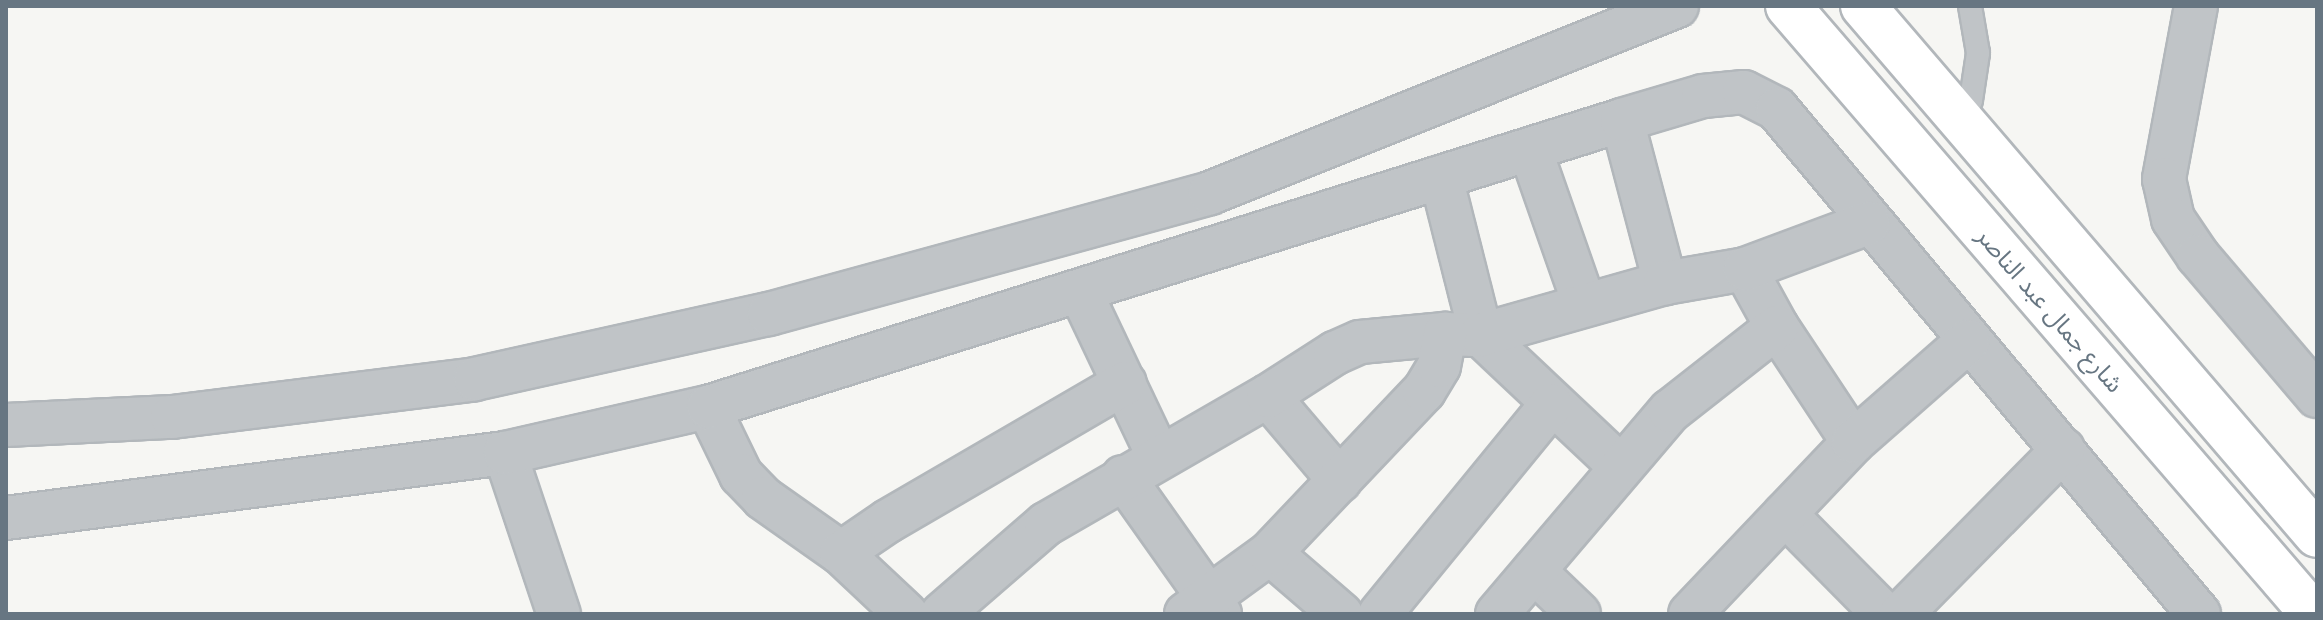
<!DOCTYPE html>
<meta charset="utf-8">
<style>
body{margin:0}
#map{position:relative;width:2323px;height:620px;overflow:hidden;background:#f6f6f3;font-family:Montserrat,"Noto Sans Arabic",sans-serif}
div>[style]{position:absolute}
.roads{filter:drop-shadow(2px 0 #b2b7bb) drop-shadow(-2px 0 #b2b7bb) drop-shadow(0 2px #b2b7bb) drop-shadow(0 -2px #b2b7bb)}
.service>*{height:22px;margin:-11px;padding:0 11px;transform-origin:11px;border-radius:11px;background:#c0c4c7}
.minor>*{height:42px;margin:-21px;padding:0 21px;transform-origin:21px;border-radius:21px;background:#c0c4c7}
.secondary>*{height:44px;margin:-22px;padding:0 22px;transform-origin:22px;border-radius:22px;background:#fff}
span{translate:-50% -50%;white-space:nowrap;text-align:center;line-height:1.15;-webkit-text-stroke:8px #fff;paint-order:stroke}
.street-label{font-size:24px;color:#677682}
.frame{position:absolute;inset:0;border:8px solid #677682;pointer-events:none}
</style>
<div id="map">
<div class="roads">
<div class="service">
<div style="left:1963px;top:122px;width:23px;rotate:-70deg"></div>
<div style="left:1971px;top:100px;width:48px;rotate:-81.5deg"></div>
<div style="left:1978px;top:53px;width:48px;rotate:-99.7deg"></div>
</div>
<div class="minor">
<div style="left:2196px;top:6px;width:176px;rotate:100.5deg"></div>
<div style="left:2164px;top:179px;width:41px;rotate:77.3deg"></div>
<div style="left:2173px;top:219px;width:45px;rotate:56deg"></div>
<div style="left:2198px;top:256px;width:184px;rotate:49.6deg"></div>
<div style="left:1622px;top:120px;width:169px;rotate:75.2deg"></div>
<div style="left:1530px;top:149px;width:163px;rotate:70.7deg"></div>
<div style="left:1441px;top:177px;width:163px;rotate:75.8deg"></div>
<div style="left:1481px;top:335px;width:191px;rotate:43.3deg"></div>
<div style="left:1745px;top:269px;width:66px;rotate:61.1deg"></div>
<div style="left:1777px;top:327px;width:138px;rotate:56.5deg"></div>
<div style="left:1080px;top:291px;width:184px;rotate:64.6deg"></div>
<div style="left:1268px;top:396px;width:111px;rotate:49.7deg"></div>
<div style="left:708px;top:407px;width:76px;rotate:64.1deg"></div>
<div style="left:741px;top:475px;width:32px;rotate:46deg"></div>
<div style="left:763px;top:498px;width:95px;rotate:35.2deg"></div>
<div style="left:841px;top:553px;width:89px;rotate:43.2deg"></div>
<div style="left:6px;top:425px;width:166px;rotate:-2.8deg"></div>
<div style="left:172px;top:417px;width:305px;rotate:-7.1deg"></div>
<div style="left:475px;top:379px;width:301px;rotate:-12.5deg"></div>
<div style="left:769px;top:314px;width:457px;rotate:-15.3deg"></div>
<div style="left:1210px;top:193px;width:503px;rotate:-21.82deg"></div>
<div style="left:505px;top:453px;width:170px;rotate:71.5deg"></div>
<div style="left:1123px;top:477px;width:168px;rotate:54.7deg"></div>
<div style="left:1785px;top:514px;width:141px;rotate:45.3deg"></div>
<div style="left:6px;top:518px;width:503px;rotate:-7.42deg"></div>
<div style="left:505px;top:453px;width:208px;rotate:-12.8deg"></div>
<div style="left:708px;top:407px;width:958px;rotate:-17.43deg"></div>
<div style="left:1622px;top:120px;width:84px;rotate:-16.5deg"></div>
<div style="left:1703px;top:96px;width:41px;rotate:-5.6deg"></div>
<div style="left:1744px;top:92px;width:37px;rotate:27deg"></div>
<div style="left:1777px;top:109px;width:658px;rotate:50.12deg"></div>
<div style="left:841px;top:553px;width:57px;rotate:-34.2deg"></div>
<div style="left:888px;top:521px;width:274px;rotate:-30.2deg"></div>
<div style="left:1270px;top:553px;width:94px;rotate:40.7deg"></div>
<div style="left:1534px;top:571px;width:62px;rotate:43.7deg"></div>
<div style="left:942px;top:614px;width:138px;rotate:-40.9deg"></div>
<div style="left:1046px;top:524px;width:256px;rotate:-30deg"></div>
<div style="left:1268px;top:396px;width:80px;rotate:-32.7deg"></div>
<div style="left:1335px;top:353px;width:27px;rotate:-24deg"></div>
<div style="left:1360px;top:342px;width:85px;rotate:-5.4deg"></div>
<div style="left:1445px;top:334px;width:36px;rotate:2deg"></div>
<div style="left:1481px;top:335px;width:191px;rotate:-15.8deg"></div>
<div style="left:1665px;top:283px;width:81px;rotate:-9.9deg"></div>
<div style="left:1745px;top:269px;width:132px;rotate:-20.4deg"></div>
<div style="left:1186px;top:614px;width:104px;rotate:-36deg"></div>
<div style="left:1270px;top:553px;width:224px;rotate:-46.5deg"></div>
<div style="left:1424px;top:391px;width:29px;rotate:-59deg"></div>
<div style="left:1439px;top:366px;width:33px;rotate:-79deg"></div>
<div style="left:1380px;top:614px;width:270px;rotate:-50.7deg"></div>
<div style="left:1497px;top:614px;width:267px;rotate:-49.6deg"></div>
<div style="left:1670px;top:411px;width:136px;rotate:-38.1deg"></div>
<div style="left:1690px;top:614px;width:237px;rotate:-46.5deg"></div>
<div style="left:1853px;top:442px;width:153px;rotate:-41.3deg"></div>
<div style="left:1901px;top:614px;width:231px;rotate:-45.4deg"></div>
</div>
<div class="secondary">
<div style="left:1788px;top:6px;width:803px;rotate:49.19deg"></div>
<div style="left:1863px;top:6px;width:697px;rotate:49.36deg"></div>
</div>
</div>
<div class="street-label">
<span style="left:2050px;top:310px;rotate:49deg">شارع جمال عبد الناصر</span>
</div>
<div class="frame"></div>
</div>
